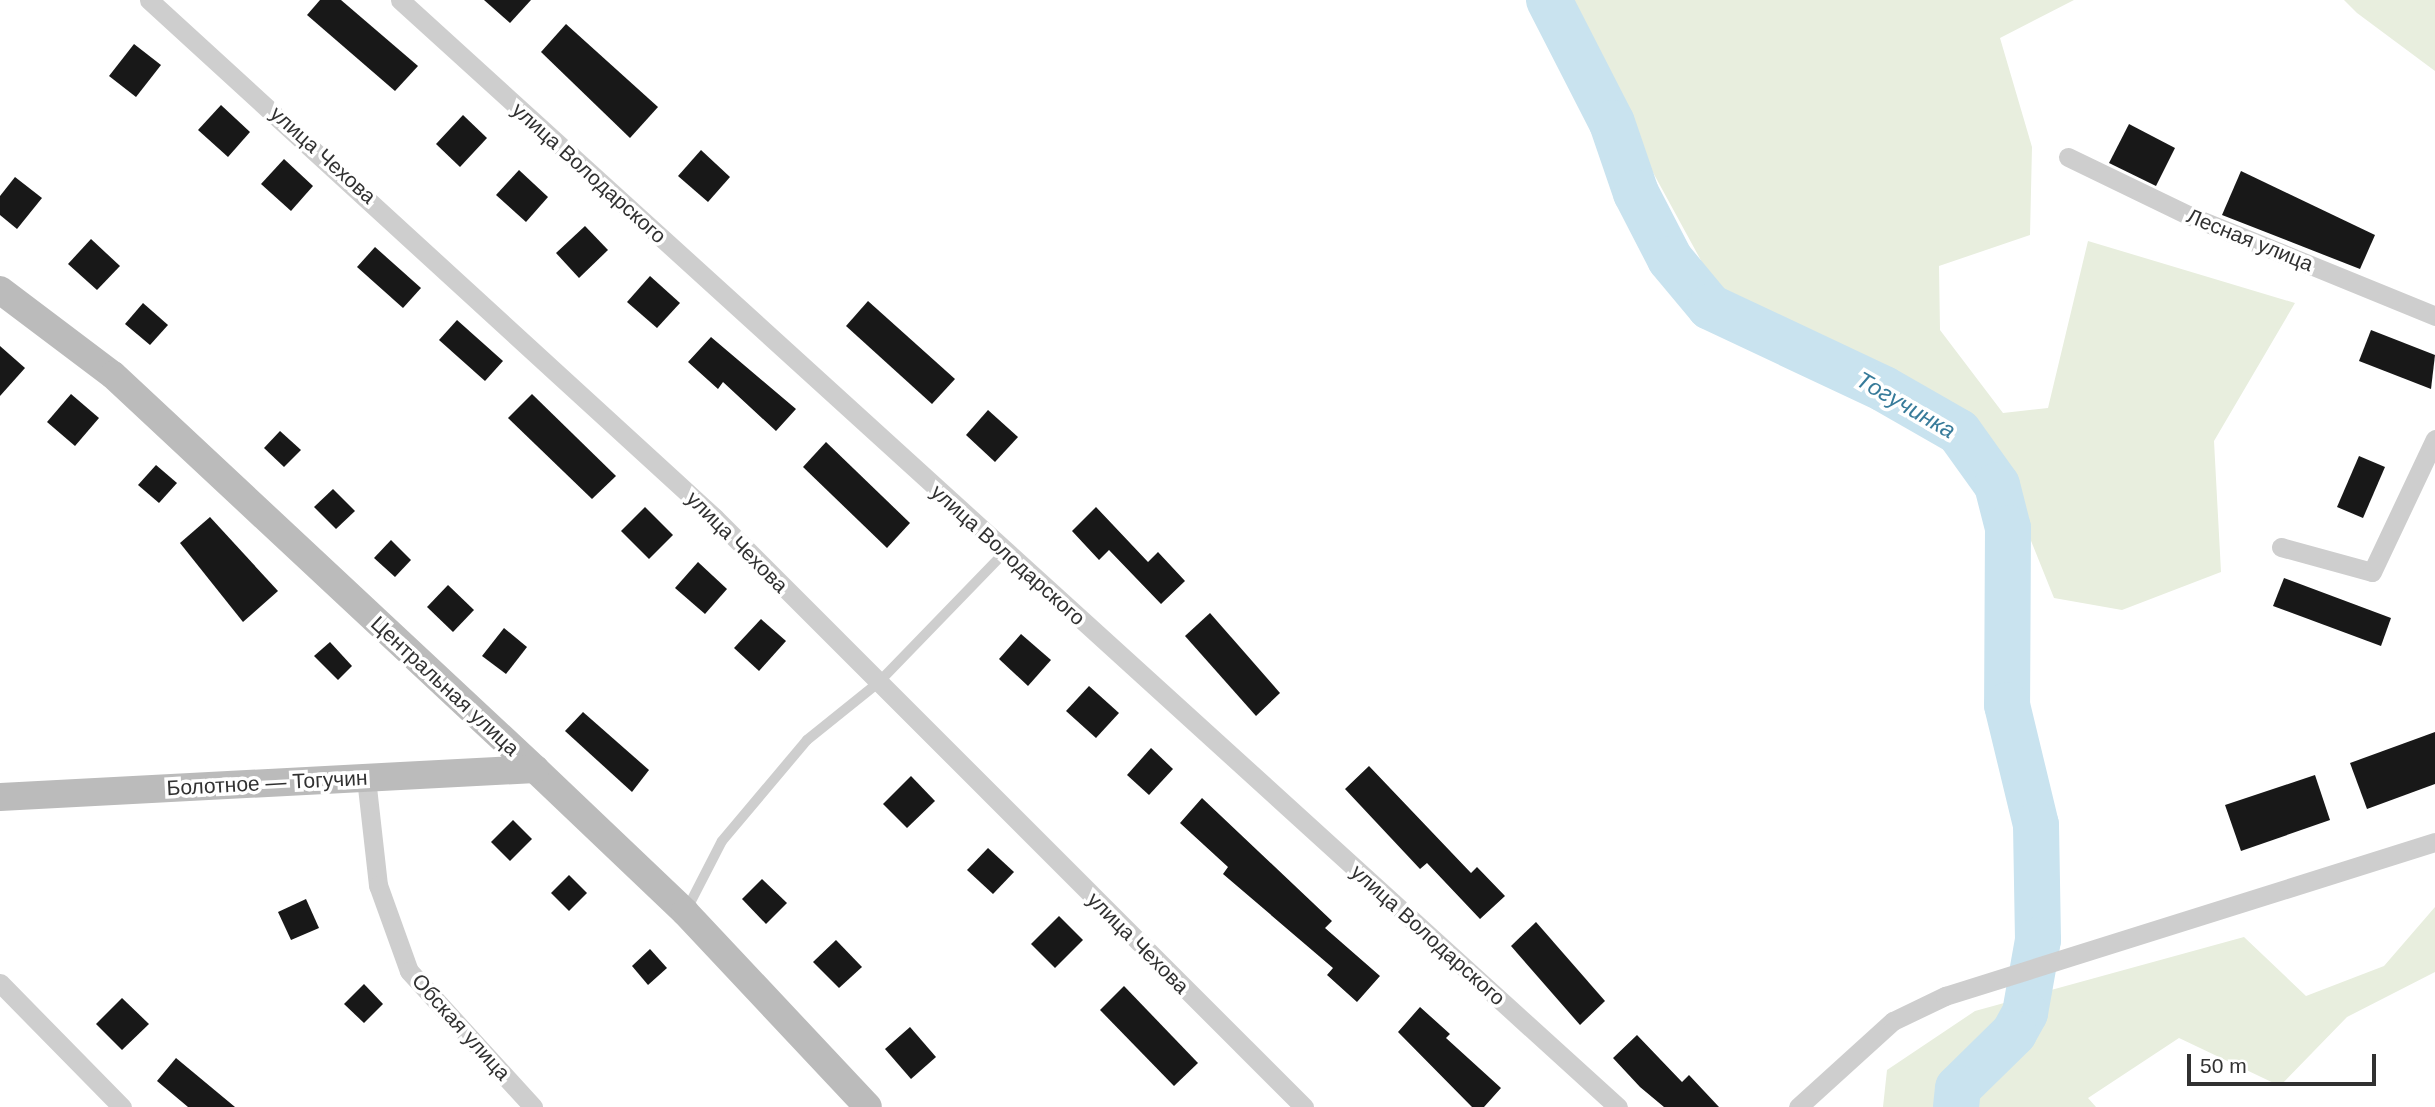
<!DOCTYPE html>
<meta charset="utf-8">
<style>
body{margin:0}
#map{position:relative;width:2435px;height:1107px;overflow:hidden;background:#fff;font-family:Arial,sans-serif}
div>[style]{position:absolute}
.green>*{inset:0;background:#e8eede}
.river>*{height:46px;margin:-23px;padding:0 23px;transform-origin:23px;border-radius:23px;background:#c9e3ef}
.building>*{inset:0;background:#181818}
.lane>*{height:10px;margin:-5px;padding:0 5px;transform-origin:5px;border-radius:5px;background:#cecece}
.street>*{height:19px;margin:-9.5px;padding:0 9.5px;transform-origin:9.5px;border-radius:9.5px;background:#cecece}
.secondary>*{height:28px;margin:-14px;padding:0 14px;transform-origin:14px;border-radius:14px;background:#bbb}
span{translate:-50% -50%;white-space:nowrap;text-align:center;line-height:1.15;-webkit-text-stroke:7px #fff;paint-order:stroke}
.street-label{font-size:21px;color:#313131}
.water-label{font-size:23px;color:#377b9a;font-style:italic}
.scale{position:absolute;left:2187px;top:1054px;width:189px;height:32px;box-sizing:border-box;border:4px solid #313131;border-top:0;padding-left:9px;font-size:21px;line-height:24px;white-space:nowrap;color:#313131;-webkit-text-stroke:5px #fff;paint-order:stroke}
</style>
<div id="map">
<div class="green">
<div style="clip-path:polygon(1559px 0,2074px 0,2000px 38px,2032px 147px,2030px 235px,1939px 266px,1940px 330px,2003px 413px,2048px 408px,2088px 241px,2295px 303px,2214px 441px,2221px 572px,2122px 610px,2054px 598px,1993px 446px,1825px 345px,1716px 288px)"></div>
<div style="clip-path:polygon(2344px 0,2435px 0,2435px 71px,2357px 13px)"></div>
<div style="clip-path:polygon(2435px 907px,2435px 972px,2347px 1017px,2280px 1086px,2179px 1038px,2088px 1098px,2096px 1107px,1883px 1107px,1887px 1070px,1975px 1011px,2244px 937px,2306px 996px,2384px 966px)"></div>
</div>
<div class="river">
<div style="left:1549px;top:0;width:138px;rotate:62.9deg"></div>
<div style="left:1612px;top:123px;width:74px;rotate:71.1deg"></div>
<div style="left:1636px;top:193px;width:74px;rotate:62.7deg"></div>
<div style="left:1670px;top:259px;width:62px;rotate:50.2deg"></div>
<div style="left:1710px;top:307px;width:192px;rotate:25.2deg"></div>
<div style="left:1884px;top:389px;width:86px;rotate:29.8deg"></div>
<div style="left:1959px;top:432px;width:65px;rotate:54.4deg"></div>
<div style="left:1997px;top:485px;width:44px;rotate:75.7deg"></div>
<div style="left:2008px;top:528px;width:177px;rotate:90.3deg"></div>
<div style="left:2007px;top:705px;width:123px;rotate:76.4deg"></div>
<div style="left:2036px;top:825px;width:115px;rotate:89deg"></div>
<div style="left:2038px;top:940px;width:74px;rotate:100.1deg"></div>
<div style="left:2025px;top:1013px;width:23px;rotate:119deg"></div>
<div style="left:2014px;top:1033px;width:78px;rotate:135.5deg"></div>
<div style="left:1958px;top:1088px;width:19px;rotate:96deg"></div>
</div>
<div class="building">
<div style="clip-path:polygon(320px 0,341px 0,418px 66px,395px 91px,307px 15px)"></div>
<div style="clip-path:polygon(484px 0,531px 0,510px 23px)"></div>
<div style="clip-path:polygon(566px 24px,658px 107px,630px 138px,541px 52px)"></div>
<div style="clip-path:polygon(134px 44px,161px 65px,136px 97px,109px 76px)"></div>
<div style="clip-path:polygon(221px 105px,250px 132px,228px 157px,198px 130px)"></div>
<div style="clip-path:polygon(463px 115px,487px 138px,460px 167px,436px 144px)"></div>
<div style="clip-path:polygon(2129px 124px,2175px 148px,2156px 186px,2109px 163px)"></div>
<div style="clip-path:polygon(701px 150px,730px 177px,708px 202px,678px 176px)"></div>
<div style="clip-path:polygon(284px 159px,313px 186px,291px 211px,261px 184px)"></div>
<div style="clip-path:polygon(519px 170px,548px 197px,526px 222px,496px 195px)"></div>
<div style="clip-path:polygon(2241px 171px,2375px 235px,2360px 269px,2222px 215px)"></div>
<div style="clip-path:polygon(15px 177px,42px 198px,17px 229px,0 215px,0 196px)"></div>
<div style="clip-path:polygon(585px 226px,608px 250px,579px 278px,556px 253px)"></div>
<div style="clip-path:polygon(91px 239px,120px 266px,97px 290px,68px 264px)"></div>
<div style="clip-path:polygon(375px 247px,421px 288px,403px 308px,357px 267px)"></div>
<div style="clip-path:polygon(650px 276px,680px 303px,657px 328px,627px 302px)"></div>
<div style="clip-path:polygon(868px 301px,955px 379px,932px 404px,846px 326px)"></div>
<div style="clip-path:polygon(143px 303px,168px 325px,150px 345px,125px 324px)"></div>
<div style="clip-path:polygon(457px 320px,503px 361px,485px 381px,439px 340px)"></div>
<div style="clip-path:polygon(2371px 330px,2435px 355px,2431px 389px,2359px 361px)"></div>
<div style="clip-path:polygon(711px 337px,796px 409px,776px 431px,723px 382px,718px 389px,688px 362px)"></div>
<div style="clip-path:polygon(0 346px,25px 368px,0 396px)"></div>
<div style="clip-path:polygon(71px 394px,99px 418px,75px 446px,47px 422px)"></div>
<div style="clip-path:polygon(532px 394px,616px 476px,592px 499px,508px 418px)"></div>
<div style="clip-path:polygon(988px 410px,1018px 437px,995px 462px,966px 435px)"></div>
<div style="clip-path:polygon(280px 431px,301px 450px,284px 467px,264px 448px)"></div>
<div style="clip-path:polygon(826px 442px,910px 523px,887px 548px,803px 467px)"></div>
<div style="clip-path:polygon(2359px 456px,2385px 467px,2363px 518px,2337px 507px)"></div>
<div style="clip-path:polygon(156px 465px,177px 483px,159px 503px,138px 485px)"></div>
<div style="clip-path:polygon(333px 489px,355px 511px,336px 529px,314px 507px)"></div>
<div style="clip-path:polygon(645px 507px,673px 535px,649px 559px,621px 531px)"></div>
<div style="clip-path:polygon(1096px 507px,1148px 562px,1158px 552px,1185px 581px,1161px 604px,1109px 550px,1099px 560px,1072px 531px)"></div>
<div style="clip-path:polygon(210px 517px,278px 591px,243px 622px,180px 543px)"></div>
<div style="clip-path:polygon(391px 540px,411px 560px,395px 577px,374px 558px)"></div>
<div style="clip-path:polygon(698px 562px,727px 589px,705px 614px,675px 588px)"></div>
<div style="clip-path:polygon(2284px 578px,2391px 618px,2381px 646px,2273px 606px)"></div>
<div style="clip-path:polygon(448px 585px,474px 610px,453px 632px,427px 607px)"></div>
<div style="clip-path:polygon(1210px 613px,1280px 693px,1256px 716px,1185px 636px)"></div>
<div style="clip-path:polygon(761px 619px,786px 641px,759px 671px,734px 648px)"></div>
<div style="clip-path:polygon(504px 628px,527px 647px,506px 674px,482px 656px)"></div>
<div style="clip-path:polygon(1021px 634px,1051px 660px,1028px 686px,999px 659px)"></div>
<div style="clip-path:polygon(330px 642px,352px 666px,338px 680px,314px 656px)"></div>
<div style="clip-path:polygon(1089px 686px,1119px 713px,1096px 738px,1066px 711px)"></div>
<div style="clip-path:polygon(583px 712px,649px 770px,632px 792px,565px 731px)"></div>
<div style="clip-path:polygon(2435px 732px,2435px 784px,2367px 809px,2350px 763px)"></div>
<div style="clip-path:polygon(1151px 748px,1173px 769px,1149px 795px,1127px 775px)"></div>
<div style="clip-path:polygon(1369px 766px,1471px 873px,1477px 867px,1505px 896px,1480px 919px,1427px 863px,1420px 869px,1345px 789px)"></div>
<div style="clip-path:polygon(2315px 775px,2330px 820px,2241px 851px,2225px 805px)"></div>
<div style="clip-path:polygon(911px 776px,935px 801px,907px 828px,883px 804px)"></div>
<div style="clip-path:polygon(1202px 798px,1332px 921px,1325px 928px,1380px 976px,1357px 1002px,1327px 975px,1333px 968px,1223px 874px,1228px 867px,1180px 823px)"></div>
<div style="clip-path:polygon(513px 820px,532px 839px,510px 861px,491px 842px)"></div>
<div style="clip-path:polygon(988px 848px,1014px 872px,993px 894px,967px 870px)"></div>
<div style="clip-path:polygon(569px 875px,587px 893px,569px 911px,551px 893px)"></div>
<div style="clip-path:polygon(762px 879px,787px 903px,766px 924px,742px 899px)"></div>
<div style="clip-path:polygon(306px 899px,319px 928px,291px 940px,278px 912px)"></div>
<div style="clip-path:polygon(1059px 916px,1083px 940px,1055px 968px,1031px 944px)"></div>
<div style="clip-path:polygon(1536px 922px,1605px 1001px,1580px 1025px,1511px 946px)"></div>
<div style="clip-path:polygon(836px 940px,862px 967px,839px 988px,813px 962px)"></div>
<div style="clip-path:polygon(650px 949px,667px 968px,648px 985px,632px 966px)"></div>
<div style="clip-path:polygon(364px 984px,383px 1004px,364px 1023px,344px 1004px)"></div>
<div style="clip-path:polygon(1124px 986px,1198px 1063px,1174px 1086px,1100px 1010px)"></div>
<div style="clip-path:polygon(122px 998px,149px 1024px,122px 1050px,96px 1024px)"></div>
<div style="clip-path:polygon(1420px 1007px,1450px 1034px,1446px 1038px,1501px 1088px,1484px 1107px,1472px 1107px,1398px 1032px)"></div>
<div style="clip-path:polygon(910px 1027px,936px 1057px,911px 1079px,885px 1049px)"></div>
<div style="clip-path:polygon(1637px 1035px,1682px 1082px,1689px 1075px,1719px 1107px,1664px 1107px,1640px 1087px,1613px 1058px)"></div>
<div style="clip-path:polygon(176px 1058px,235px 1107px,188px 1107px,157px 1081px)"></div>
</div>
<div class="lane">
<div style="left:687px;top:909px;width:76px;rotate:-62.8deg"></div>
<div style="left:722px;top:841px;width:132px;rotate:-49.9deg"></div>
<div style="left:807px;top:740px;width:91px;rotate:-38.8deg"></div>
<div style="left:878px;top:683px;width:182px;rotate:-45.9deg"></div>
</div>
<div class="street">
<div style="left:149px;top:0;width:767px;rotate:42.46deg"></div>
<div style="left:715px;top:518px;width:833px;rotate:45deg"></div>
<div style="left:400px;top:0;width:1646px;rotate:42.27deg"></div>
<div style="left:2068px;top:157px;width:133px;rotate:25.8deg"></div>
<div style="left:2188px;top:215px;width:267px;rotate:22.2deg"></div>
<div style="left:2281px;top:547px;width:94px;rotate:15.4deg"></div>
<div style="left:2372px;top:572px;width:147px;rotate:-64.7deg"></div>
<div style="left:366px;top:778px;width:108px;rotate:83.6deg"></div>
<div style="left:378px;top:885px;width:91px;rotate:70.2deg"></div>
<div style="left:409px;top:971px;width:184px;rotate:47.6deg"></div>
<div style="left:0;top:983px;width:174px;rotate:45.5deg"></div>
<div style="left:1798px;top:1107px;width:128px;rotate:-42.2deg"></div>
<div style="left:1893px;top:1021px;width:58px;rotate:-25.7deg"></div>
<div style="left:1945px;top:996px;width:514px;rotate:-17.45deg"></div>
</div>
<div class="secondary">
<div style="left:0;top:290px;width:141px;rotate:37deg"></div>
<div style="left:113px;top:375px;width:577px;rotate:43.03deg"></div>
<div style="left:535px;top:769px;width:207px;rotate:43.6deg"></div>
<div style="left:685px;top:912px;width:267px;rotate:46.8deg"></div>
<div style="left:0;top:797px;width:536px;rotate:-3deg"></div>
</div>
<div class="street-label">
<span style="left:323px;top:155px;rotate:42deg">улица Чехова</span>
<span style="left:589px;top:173px;rotate:42deg">улица Володарского</span>
<span style="left:2250px;top:240px;rotate:22deg">Лесная улица</span>
<span style="left:737px;top:542px;rotate:45deg">улица Чехова</span>
<span style="left:1008px;top:555px;rotate:42deg">улица Володарского</span>
<span style="left:445px;top:686px;rotate:43deg">Центральная улица</span>
<span style="left:267px;top:783px;rotate:-3deg">Болотное — Тогучин</span>
<span style="left:1428px;top:935px;rotate:42deg">улица Володарского</span>
<span style="left:1138px;top:943px;rotate:45deg">улица Чехова</span>
<span style="left:461px;top:1027px;rotate:48deg">Обская улица</span>
</div>
<div class="water-label">
<span style="left:1906px;top:405px;rotate:30deg">Тогучинка</span>
</div>
<div class="scale">50 m</div>
</div>
